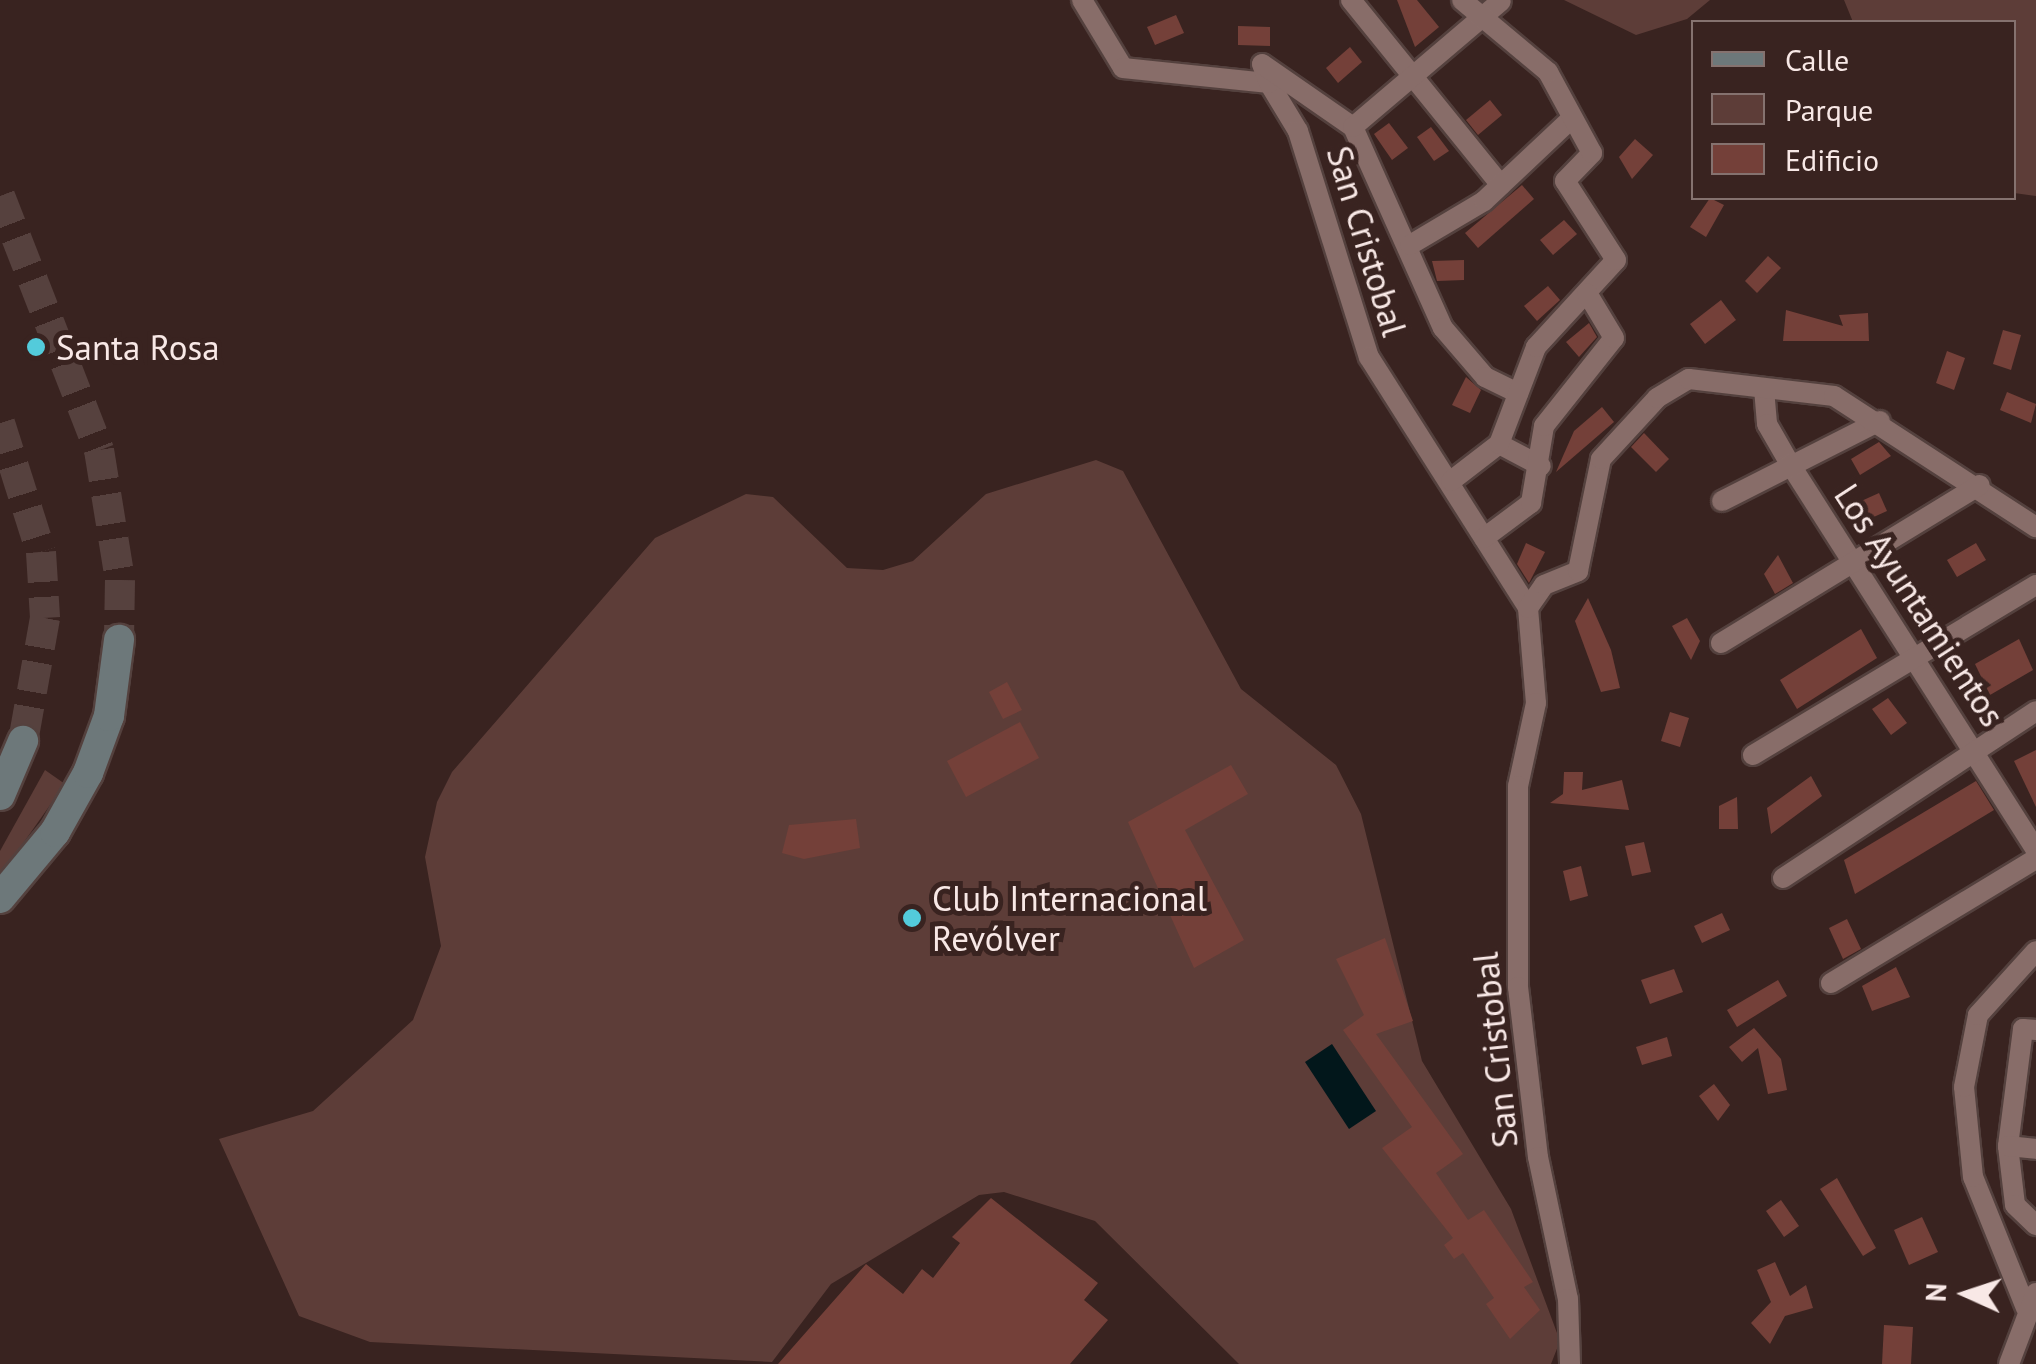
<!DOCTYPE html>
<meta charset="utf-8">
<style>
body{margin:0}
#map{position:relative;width:2036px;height:1364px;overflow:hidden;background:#392320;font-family:"PT Sans",sans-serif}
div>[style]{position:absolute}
.green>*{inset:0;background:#5d3d38}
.water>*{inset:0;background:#02171b}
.building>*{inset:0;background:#744039}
.secondary-tunnel>*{height:30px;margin-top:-15px;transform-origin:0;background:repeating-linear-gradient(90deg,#56413e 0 30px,transparent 0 45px)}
.roads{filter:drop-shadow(2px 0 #54413e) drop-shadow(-2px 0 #54413e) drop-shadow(0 2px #54413e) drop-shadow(0 -2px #54413e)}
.street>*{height:20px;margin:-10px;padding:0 10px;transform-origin:10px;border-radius:10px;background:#886d69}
.secondary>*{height:30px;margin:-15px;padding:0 15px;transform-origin:15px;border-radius:15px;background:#6d787a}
.dots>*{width:28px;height:28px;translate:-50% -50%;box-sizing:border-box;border:5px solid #392320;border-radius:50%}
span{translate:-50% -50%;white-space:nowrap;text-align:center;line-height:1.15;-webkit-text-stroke:10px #392320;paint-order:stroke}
.street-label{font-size:35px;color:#f8e8e6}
.poi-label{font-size:35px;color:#f8e8e6}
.left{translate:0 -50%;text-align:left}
.legend{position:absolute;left:1691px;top:20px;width:325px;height:180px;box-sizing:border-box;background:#392320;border:2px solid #85726f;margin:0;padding:12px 18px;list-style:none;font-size:30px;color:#f8e8e6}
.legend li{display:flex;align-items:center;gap:20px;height:50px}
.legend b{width:50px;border:2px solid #85726f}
.north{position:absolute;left:1916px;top:1244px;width:100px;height:100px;-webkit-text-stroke:8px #392320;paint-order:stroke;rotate:273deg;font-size:28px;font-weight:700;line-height:40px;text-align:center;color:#f8e8e6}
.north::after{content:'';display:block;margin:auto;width:35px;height:45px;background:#f8e8e6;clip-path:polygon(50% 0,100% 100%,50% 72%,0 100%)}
</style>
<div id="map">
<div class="green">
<div style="clip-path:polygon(1564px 0,1710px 0,1687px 19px,1636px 35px)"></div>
<div style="clip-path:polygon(1844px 0,2036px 0,2036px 196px,2014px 193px,2014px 22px,1853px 22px)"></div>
<div style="clip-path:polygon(1096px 460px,1123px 471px,1241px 689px,1336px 765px,1361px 814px,1422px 1061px,1511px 1209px,1560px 1341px,1551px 1364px,1239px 1364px,1095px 1221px,1004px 1192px,979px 1195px,831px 1284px,772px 1362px,370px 1342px,299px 1316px,219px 1139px,313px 1111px,413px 1020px,441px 946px,425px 857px,437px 802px,452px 772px,655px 538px,746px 494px,773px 497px,847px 568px,883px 570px,913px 561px,986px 494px)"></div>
<div style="clip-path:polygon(45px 770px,65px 784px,0 876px,0 851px)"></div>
</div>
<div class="water">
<div style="clip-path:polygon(1332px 1044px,1376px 1111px,1349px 1129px,1305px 1062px)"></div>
</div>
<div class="building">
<div style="clip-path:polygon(1397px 0,1417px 0,1439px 27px,1415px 47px)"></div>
<div style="clip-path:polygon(1176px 15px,1184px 33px,1155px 45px,1147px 27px)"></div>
<div style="clip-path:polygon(1238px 26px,1270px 27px,1270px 46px,1238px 45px)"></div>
<div style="clip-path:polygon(1350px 47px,1362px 62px,1338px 83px,1326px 68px)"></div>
<div style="clip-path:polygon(1490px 100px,1502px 115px,1478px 135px,1466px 120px)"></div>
<div style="clip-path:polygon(1389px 123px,1408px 148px,1392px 160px,1374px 134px)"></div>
<div style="clip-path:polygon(1431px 127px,1449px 151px,1434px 161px,1417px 137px)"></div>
<div style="clip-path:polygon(1635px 139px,1653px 155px,1632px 179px,1619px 157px)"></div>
<div style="clip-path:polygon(1522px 185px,1534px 199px,1478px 248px,1465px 233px)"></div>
<div style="clip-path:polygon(1710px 198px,1724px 205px,1706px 237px,1690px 227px)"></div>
<div style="clip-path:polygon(1564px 220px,1577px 234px,1553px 255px,1540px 240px)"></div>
<div style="clip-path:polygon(1768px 256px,1781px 268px,1757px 293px,1745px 281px)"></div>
<div style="clip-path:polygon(1464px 260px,1464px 280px,1437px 281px,1432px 261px)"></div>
<div style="clip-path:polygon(1548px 286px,1560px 300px,1537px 321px,1524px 306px)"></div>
<div style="clip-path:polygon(1721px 300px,1736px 320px,1705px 344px,1690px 324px)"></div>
<div style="clip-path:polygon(1786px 310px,1843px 326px,1839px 315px,1868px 313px,1869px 341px,1783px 341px)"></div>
<div style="clip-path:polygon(1589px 323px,1597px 337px,1579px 357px,1566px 342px)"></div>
<div style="clip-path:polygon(2003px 330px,2021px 335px,2011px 370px,1993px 364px)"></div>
<div style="clip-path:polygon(1947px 351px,1965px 358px,1954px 390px,1936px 383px)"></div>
<div style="clip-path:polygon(1466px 377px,1481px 390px,1470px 413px,1452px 405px)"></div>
<div style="clip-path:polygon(2007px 392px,2036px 404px,2031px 423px,2000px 410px)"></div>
<div style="clip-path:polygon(1602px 407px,1614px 422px,1556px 472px,1574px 431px)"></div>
<div style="clip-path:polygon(1644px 433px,1669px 459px,1656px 472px,1631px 447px)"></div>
<div style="clip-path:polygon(1879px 442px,1891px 456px,1860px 475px,1851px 459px)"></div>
<div style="clip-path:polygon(1879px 493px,1887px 511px,1856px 525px,1848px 507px)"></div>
<div style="clip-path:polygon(1526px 543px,1545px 552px,1529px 583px,1517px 564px)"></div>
<div style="clip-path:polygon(1976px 543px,1986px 560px,1957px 577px,1947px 560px)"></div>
<div style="clip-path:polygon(1778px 555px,1793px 583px,1775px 594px,1764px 574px)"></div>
<div style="clip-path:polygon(1588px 598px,1611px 650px,1620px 688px,1601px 692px,1575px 621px)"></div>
<div style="clip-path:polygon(1687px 618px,1700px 641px,1691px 660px,1672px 626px)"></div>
<div style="clip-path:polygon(1861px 629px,1877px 658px,1797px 709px,1780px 680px)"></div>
<div style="clip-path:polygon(2019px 639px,2033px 670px,1990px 695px,1975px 664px)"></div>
<div style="clip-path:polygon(1007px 682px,1022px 710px,1003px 719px,989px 692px)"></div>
<div style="clip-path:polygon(1888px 698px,1907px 723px,1891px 735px,1872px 709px)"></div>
<div style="clip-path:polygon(1670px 712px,1689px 718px,1680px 747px,1661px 741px)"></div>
<div style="clip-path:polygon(1020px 722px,1039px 758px,966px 797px,947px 761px)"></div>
<div style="clip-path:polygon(2036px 750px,2036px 807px,2014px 761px)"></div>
<div style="clip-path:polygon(1231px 765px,1248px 794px,1185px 830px,1244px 940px,1194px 968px,1128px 822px)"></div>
<div style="clip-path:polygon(1564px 772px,1583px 772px,1582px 790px,1622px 780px,1629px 810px,1550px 803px,1563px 794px)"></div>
<div style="clip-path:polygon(1811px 776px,1822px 796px,1771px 834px,1767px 808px)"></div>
<div style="clip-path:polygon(1976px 781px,1994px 810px,1855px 894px,1844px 860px)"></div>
<div style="clip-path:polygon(1737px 797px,1738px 829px,1719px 829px,1719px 806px)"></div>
<div style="clip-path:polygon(856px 819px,860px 848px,804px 859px,782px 853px,789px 825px)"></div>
<div style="clip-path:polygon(1644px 842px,1651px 872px,1632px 876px,1625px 846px)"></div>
<div style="clip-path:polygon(1581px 866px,1588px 896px,1570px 901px,1563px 871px)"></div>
<div style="clip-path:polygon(1722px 913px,1730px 930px,1702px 943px,1694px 926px)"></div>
<div style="clip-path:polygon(1847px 919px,1861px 949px,1843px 959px,1829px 928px)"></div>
<div style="clip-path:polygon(1385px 938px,1413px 1021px,1376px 1034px,1463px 1154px,1436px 1173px,1468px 1220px,1484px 1210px,1533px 1282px,1524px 1287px,1540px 1310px,1510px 1339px,1486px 1304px,1494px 1298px,1463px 1253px,1454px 1259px,1444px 1245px,1453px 1238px,1382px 1148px,1412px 1127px,1343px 1030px,1364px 1015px,1336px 959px)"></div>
<div style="clip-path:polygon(1896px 967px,1910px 997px,1872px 1011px,1862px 986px)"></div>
<div style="clip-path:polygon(1674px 969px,1683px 992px,1650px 1004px,1641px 980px)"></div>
<div style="clip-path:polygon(1778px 980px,1787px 996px,1737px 1027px,1727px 1010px)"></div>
<div style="clip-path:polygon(1754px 1028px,1781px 1059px,1787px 1090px,1768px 1094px,1758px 1048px,1742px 1062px,1729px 1047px)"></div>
<div style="clip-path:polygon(1667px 1037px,1672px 1056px,1642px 1065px,1636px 1047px)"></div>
<div style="clip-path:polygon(1714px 1084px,1730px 1105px,1718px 1121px,1699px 1096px)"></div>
<div style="clip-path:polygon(1837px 1178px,1876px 1248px,1863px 1256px,1820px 1189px)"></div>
<div style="clip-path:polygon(991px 1198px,1098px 1283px,1084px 1300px,1108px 1320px,1070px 1364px,778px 1364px,866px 1264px,903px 1294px,922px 1269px,933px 1278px,960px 1243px,952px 1237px)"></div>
<div style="clip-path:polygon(1781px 1200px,1799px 1226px,1784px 1237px,1766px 1211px)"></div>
<div style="clip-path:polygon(1922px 1217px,1938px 1252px,1909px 1265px,1894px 1230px)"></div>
<div style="clip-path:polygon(1775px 1262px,1790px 1296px,1806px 1285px,1813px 1308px,1785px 1316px,1770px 1344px,1751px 1323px,1771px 1302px,1757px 1270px)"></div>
<div style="clip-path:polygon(1884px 1325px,1913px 1327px,1911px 1364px,1882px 1364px)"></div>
</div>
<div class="secondary-tunnel">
<div style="left:0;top:196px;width:273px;rotate:68.7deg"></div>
<div style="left:99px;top:450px;width:132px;rotate:80.8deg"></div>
<div style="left:120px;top:580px;width:60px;rotate:91deg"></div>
<div style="left:0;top:423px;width:135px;rotate:72.4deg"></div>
<div style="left:41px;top:552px;width:66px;rotate:86.5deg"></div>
<div style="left:45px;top:618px;width:125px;rotate:100.1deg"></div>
</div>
<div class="roads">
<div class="street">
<div style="left:1082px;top:0;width:79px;rotate:58.9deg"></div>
<div style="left:1123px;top:68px;width:147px;rotate:5.9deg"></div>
<div style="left:1269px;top:83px;width:56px;rotate:58.9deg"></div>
<div style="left:1298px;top:131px;width:237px;rotate:72.6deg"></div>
<div style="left:1369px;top:357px;width:297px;rotate:57.6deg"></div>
<div style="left:1528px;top:608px;width:95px;rotate:85.2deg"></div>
<div style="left:1536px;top:703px;width:85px;rotate:102.2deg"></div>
<div style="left:1518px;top:786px;width:201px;rotate:90deg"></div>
<div style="left:1518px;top:987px;width:171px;rotate:83.3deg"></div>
<div style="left:1538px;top:1157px;width:145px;rotate:78.1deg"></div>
<div style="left:1568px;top:1299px;width:65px;rotate:88.2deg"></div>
<div style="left:1351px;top:0;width:238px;rotate:51deg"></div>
<div style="left:1269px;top:83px;width:20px;rotate:-110deg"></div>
<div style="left:1262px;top:64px;width:111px;rotate:34.7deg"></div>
<div style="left:1353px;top:127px;width:220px;rotate:65.9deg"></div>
<div style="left:1443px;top:328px;width:65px;rotate:49.4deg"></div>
<div style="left:1485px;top:377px;width:37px;rotate:26deg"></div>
<div style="left:1353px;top:127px;width:194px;rotate:-40.4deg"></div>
<div style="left:1410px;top:245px;width:86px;rotate:-30.7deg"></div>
<div style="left:1484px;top:201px;width:118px;rotate:-43.3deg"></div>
<div style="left:1764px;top:389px;width:35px;rotate:85deg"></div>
<div style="left:1767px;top:424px;width:46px;rotate:60.1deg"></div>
<div style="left:1790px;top:464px;width:458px;rotate:57.5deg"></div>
<div style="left:1499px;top:444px;width:47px;rotate:27.6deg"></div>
<div style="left:1451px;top:481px;width:61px;rotate:-37.6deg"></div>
<div style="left:1499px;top:444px;width:104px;rotate:-69.1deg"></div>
<div style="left:1536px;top:347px;width:118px;rotate:-47.4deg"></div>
<div style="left:1616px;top:260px;width:94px;rotate:-122.8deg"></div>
<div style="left:1565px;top:181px;width:39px;rotate:-46deg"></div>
<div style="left:1592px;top:153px;width:92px;rotate:-118.5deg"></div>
<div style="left:1548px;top:72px;width:112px;rotate:-140.1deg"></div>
<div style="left:1722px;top:501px;width:177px;rotate:-26.9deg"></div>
<div style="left:1484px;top:538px;width:59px;rotate:-36.7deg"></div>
<div style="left:1531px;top:503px;width:78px;rotate:-80.4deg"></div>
<div style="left:1544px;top:426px;width:112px;rotate:-51.5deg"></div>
<div style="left:1614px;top:338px;width:52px;rotate:-121deg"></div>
<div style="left:1528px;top:608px;width:28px;rotate:-55deg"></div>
<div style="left:1544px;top:585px;width:37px;rotate:-22deg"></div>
<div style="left:1578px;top:571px;width:114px;rotate:-78.4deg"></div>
<div style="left:1601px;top:459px;width:83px;rotate:-47.4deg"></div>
<div style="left:1657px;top:398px;width:37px;rotate:-31deg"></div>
<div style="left:1689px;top:379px;width:146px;rotate:6.7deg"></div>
<div style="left:1834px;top:396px;width:241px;rotate:33deg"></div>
<div style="left:1721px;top:643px;width:303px;rotate:-31.4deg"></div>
<div style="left:1753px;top:755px;width:330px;rotate:-31deg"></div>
<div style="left:1783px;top:878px;width:303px;rotate:-33.4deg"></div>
<div style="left:1831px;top:983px;width:240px;rotate:-31.2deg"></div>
<div style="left:2036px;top:1030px;width:13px;rotate:-176deg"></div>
<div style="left:2023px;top:1029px;width:118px;rotate:97.3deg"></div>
<div style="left:2008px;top:1146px;width:59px;rotate:83.2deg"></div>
<div style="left:2015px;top:1205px;width:29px;rotate:44deg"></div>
<div style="left:2008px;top:1146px;width:28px;rotate:6deg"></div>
<div style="left:2026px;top:1308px;width:141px;rotate:-112deg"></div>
<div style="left:1973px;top:1177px;width:90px;rotate:-95.7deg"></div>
<div style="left:1964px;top:1087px;width:73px;rotate:-79deg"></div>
<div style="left:1978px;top:1015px;width:86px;rotate:-47.8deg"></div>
<div style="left:2009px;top:1364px;width:76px;rotate:-69.2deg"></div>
</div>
<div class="secondary">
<div style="left:0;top:795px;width:59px;rotate:-66.9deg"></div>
<div style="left:0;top:898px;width:86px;rotate:-50.2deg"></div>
<div style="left:55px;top:832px;width:68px;rotate:-60.8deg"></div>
<div style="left:88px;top:773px;width:61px;rotate:-69.8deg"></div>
<div style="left:109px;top:716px;width:77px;rotate:-82.5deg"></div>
</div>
</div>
<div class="dots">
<div style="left:36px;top:347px;background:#53cbdb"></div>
<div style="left:912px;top:918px;background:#53cbdb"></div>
</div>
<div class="street-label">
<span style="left:1367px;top:241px;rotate:73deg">San Cristobal</span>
<span style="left:1920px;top:605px;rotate:57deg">Los Ayuntamientos</span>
<span style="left:1495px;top:1050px;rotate:-96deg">San Cristobal</span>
</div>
<div class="poi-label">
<span class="left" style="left:56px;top:347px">Santa Rosa</span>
<span class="left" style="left:932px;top:918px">Club Internacional<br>Revólver</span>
</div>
<ul class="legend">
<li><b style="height:12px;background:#6d787a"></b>Calle</li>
<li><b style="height:28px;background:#5d3d38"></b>Parque</li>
<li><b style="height:28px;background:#744039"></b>Edificio</li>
</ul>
<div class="north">N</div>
</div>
